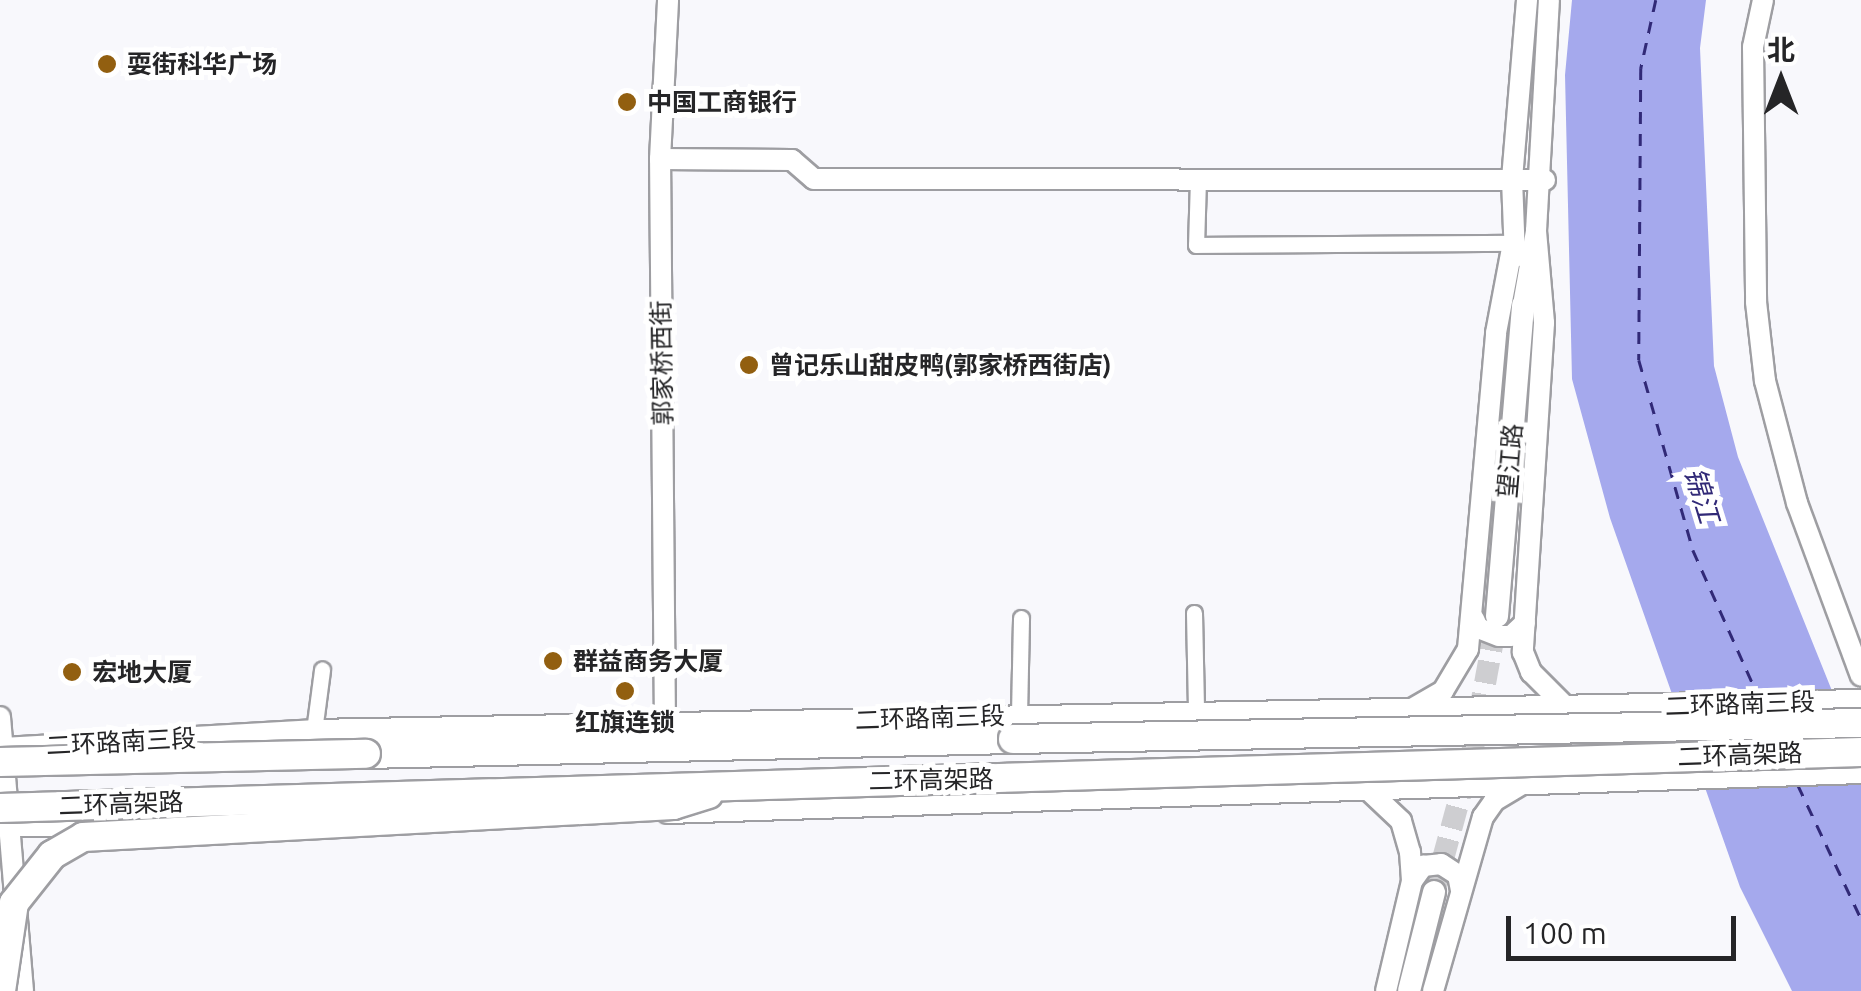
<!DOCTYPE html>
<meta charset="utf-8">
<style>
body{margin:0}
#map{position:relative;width:1861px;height:991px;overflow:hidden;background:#f8f8fc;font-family:Ubuntu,"Noto Sans SC",sans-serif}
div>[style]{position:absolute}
.water>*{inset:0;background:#a5a9ed}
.ferry>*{height:2.5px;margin-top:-1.25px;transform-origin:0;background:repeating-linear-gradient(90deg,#312977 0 12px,transparent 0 22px)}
.secondary-tunnel>*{height:22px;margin-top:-11px;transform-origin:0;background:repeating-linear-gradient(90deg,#ceced1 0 22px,transparent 0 33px)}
.roads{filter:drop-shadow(2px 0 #9e9ea2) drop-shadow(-2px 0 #9e9ea2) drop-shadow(0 2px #9e9ea2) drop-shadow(0 -2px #9e9ea2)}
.minor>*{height:15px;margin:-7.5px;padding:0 7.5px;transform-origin:7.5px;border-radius:7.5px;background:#fff}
.tertiary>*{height:20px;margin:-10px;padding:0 10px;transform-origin:10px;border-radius:10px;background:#fff}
.secondary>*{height:22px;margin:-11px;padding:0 11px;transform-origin:11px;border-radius:11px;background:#fff}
.trunk>*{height:28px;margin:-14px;padding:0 14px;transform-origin:14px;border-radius:14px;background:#fff}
.bridges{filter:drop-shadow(2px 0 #9e9ea2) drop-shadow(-2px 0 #9e9ea2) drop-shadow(0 2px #9e9ea2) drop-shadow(0 -2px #9e9ea2)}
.trunk-bridge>*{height:28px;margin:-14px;padding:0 14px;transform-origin:14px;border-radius:14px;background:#fff}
.dots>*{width:28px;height:28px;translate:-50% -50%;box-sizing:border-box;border:5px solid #fff;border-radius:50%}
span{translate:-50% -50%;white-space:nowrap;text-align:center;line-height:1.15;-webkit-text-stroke:10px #fff;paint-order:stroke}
.poi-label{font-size:25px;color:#252527;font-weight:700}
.left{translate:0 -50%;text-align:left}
.street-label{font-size:25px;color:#252527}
.water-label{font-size:28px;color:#312977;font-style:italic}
.north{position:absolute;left:1731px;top:30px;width:100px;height:100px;-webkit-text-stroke:8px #fff;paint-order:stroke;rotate:0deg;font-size:28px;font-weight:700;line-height:40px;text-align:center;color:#252527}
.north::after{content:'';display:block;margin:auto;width:35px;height:45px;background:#252527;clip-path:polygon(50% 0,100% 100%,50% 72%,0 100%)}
.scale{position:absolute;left:1506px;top:916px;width:230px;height:45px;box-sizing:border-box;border:5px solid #252527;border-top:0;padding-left:12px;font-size:30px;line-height:35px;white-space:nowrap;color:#252527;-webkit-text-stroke:8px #fff;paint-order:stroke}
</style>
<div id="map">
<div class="water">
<div style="clip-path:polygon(1572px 0,1706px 0,1700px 48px,1714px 366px,1738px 457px,1861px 763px,1861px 991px,1792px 991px,1740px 887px,1610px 518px,1572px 379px,1565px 75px)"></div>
</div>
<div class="ferry">
<div style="left:1656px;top:0;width:70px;rotate:102.4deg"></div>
<div style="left:1641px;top:68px;width:292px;rotate:90.4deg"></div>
<div style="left:1639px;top:360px;width:198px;rotate:74.1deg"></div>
<div style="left:1693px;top:550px;width:154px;rotate:65.9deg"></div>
<div style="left:1798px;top:785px;width:147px;rotate:64.7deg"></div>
</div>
<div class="secondary-tunnel">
<div style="left:1434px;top:892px;width:149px;rotate:-74.8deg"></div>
<div style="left:1473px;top:748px;width:132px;rotate:-79.5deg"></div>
</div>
<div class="roads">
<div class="minor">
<div style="left:1198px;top:179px;width:66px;rotate:91.7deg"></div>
<div style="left:1196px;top:245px;width:317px;rotate:-0.4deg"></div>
<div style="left:1194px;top:613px;width:99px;rotate:88.8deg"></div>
<div style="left:1019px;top:715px;width:97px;rotate:-88.8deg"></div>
<div style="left:314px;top:731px;width:62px;rotate:-82.5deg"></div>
</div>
<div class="tertiary">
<div style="left:1763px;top:0;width:48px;rotate:102deg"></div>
<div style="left:1753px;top:47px;width:255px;rotate:89.3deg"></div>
<div style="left:1756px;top:302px;width:80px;rotate:83.5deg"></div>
<div style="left:1765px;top:381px;width:126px;rotate:75.3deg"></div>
<div style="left:1797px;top:503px;width:184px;rotate:69.7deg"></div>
<div style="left:660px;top:159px;width:132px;rotate:0.4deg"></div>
<div style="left:792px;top:160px;width:29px;rotate:41deg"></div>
<div style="left:814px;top:179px;width:731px;rotate:0.08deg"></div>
<div style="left:1536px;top:231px;width:92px;rotate:85deg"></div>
<div style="left:1544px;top:323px;width:330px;rotate:93.7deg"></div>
<div style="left:1523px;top:652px;width:22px;rotate:68deg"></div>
<div style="left:1531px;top:672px;width:47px;rotate:45deg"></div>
<div style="left:1515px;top:257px;width:78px;rotate:-92.2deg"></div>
<div style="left:1512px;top:179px;width:180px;rotate:-85.2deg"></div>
<div style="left:1523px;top:305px;width:75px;rotate:-80deg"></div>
<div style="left:1536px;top:231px;width:231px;rotate:-86.8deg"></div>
<div style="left:1474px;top:619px;width:10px;rotate:66deg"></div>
<div style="left:1478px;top:628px;width:22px;rotate:21deg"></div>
<div style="left:1499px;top:636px;width:12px"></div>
<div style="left:1511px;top:636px;width:19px;rotate:-43deg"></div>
<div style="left:1412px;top:709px;width:36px;rotate:-30deg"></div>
<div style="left:1443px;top:691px;width:49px;rotate:-59.2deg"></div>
<div style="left:1468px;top:649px;width:317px;rotate:-84.9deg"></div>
<div style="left:1496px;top:333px;width:92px;rotate:-79.3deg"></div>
<div style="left:0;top:717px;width:275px;rotate:85.2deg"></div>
<div style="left:665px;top:727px;width:568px;rotate:-90.5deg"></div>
<div style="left:660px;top:159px;width:159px;rotate:-87.1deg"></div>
<div style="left:1364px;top:786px;width:51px;rotate:43.4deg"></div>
<div style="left:1401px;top:821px;width:32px;rotate:74deg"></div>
<div style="left:1410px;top:852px;width:29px;rotate:86deg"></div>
<div style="left:1412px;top:881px;width:113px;rotate:103.3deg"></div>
<div style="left:1412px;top:881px;width:19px;rotate:-54deg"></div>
<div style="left:1423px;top:866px;width:18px;rotate:-6deg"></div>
<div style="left:1441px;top:864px;width:20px;rotate:33deg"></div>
<div style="left:1458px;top:875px;width:16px;rotate:79deg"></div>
<div style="left:1433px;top:991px;width:181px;rotate:-74deg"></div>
<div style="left:1483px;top:817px;width:19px;rotate:-55deg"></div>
<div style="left:1494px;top:801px;width:37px;rotate:-31deg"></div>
</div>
<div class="secondary">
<div style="left:1497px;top:616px;width:312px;rotate:-85.2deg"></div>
<div style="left:3px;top:749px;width:312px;rotate:-3.3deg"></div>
<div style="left:314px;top:731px;width:1547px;rotate:-1.11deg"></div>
<div style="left:668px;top:812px;width:1194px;rotate:-1.92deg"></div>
<div style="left:0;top:825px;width:111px;rotate:-0.5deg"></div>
<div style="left:1409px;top:991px;width:102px;rotate:-75.8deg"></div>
</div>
<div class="trunk">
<div style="left:366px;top:754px;width:647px;rotate:-1.33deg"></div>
</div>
</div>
<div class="bridges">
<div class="trunk-bridge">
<div style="left:1013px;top:739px;width:848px;rotate:-1.08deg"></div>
<div style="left:0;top:762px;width:366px;rotate:-1.3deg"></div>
<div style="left:0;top:808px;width:1862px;rotate:-1.72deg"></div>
<div style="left:1px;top:991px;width:89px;rotate:-81.6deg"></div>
<div style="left:14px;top:903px;width:61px;rotate:-51.6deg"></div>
<div style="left:52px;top:855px;width:36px;rotate:-30deg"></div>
<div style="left:83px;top:837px;width:591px;rotate:-3.1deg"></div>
<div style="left:673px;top:805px;width:37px;rotate:-17deg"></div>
</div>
</div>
<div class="dots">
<div style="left:107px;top:64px;background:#925f10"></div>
<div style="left:627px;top:102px;background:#925f10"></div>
<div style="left:749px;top:365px;background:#925f10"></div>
<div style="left:553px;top:661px;background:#925f10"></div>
<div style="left:72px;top:672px;background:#925f10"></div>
<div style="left:625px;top:691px;background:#925f10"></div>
</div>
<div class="poi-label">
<span class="left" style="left:127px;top:64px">耍街科华广场</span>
<span class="left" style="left:647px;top:102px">中国工商银行</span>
<span class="left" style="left:769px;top:365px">曾记乐山甜皮鸭(郭家桥西街店)</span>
<span class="left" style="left:573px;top:661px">群益商务大厦</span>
<span class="left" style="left:92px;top:672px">宏地大厦</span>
<span style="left:625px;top:722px">红旗连锁</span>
</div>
<div class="street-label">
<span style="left:662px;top:363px;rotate:-91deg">郭家桥西街</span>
<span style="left:1510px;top:461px;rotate:-85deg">望江路</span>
<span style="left:1740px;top:704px;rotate:-2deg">二环路南三段</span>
<span style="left:930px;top:718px;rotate:-2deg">二环路南三段</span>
<span style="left:121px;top:742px;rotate:-3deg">二环路南三段</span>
<span style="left:1740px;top:755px;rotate:-2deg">二环高架路</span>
<span style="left:931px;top:780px;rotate:-1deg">二环高架路</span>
<span style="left:121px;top:804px;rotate:-2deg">二环高架路</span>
</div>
<div class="water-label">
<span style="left:1702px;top:495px;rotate:73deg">锦江</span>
</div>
<div class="north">北</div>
<div class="scale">100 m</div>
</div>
